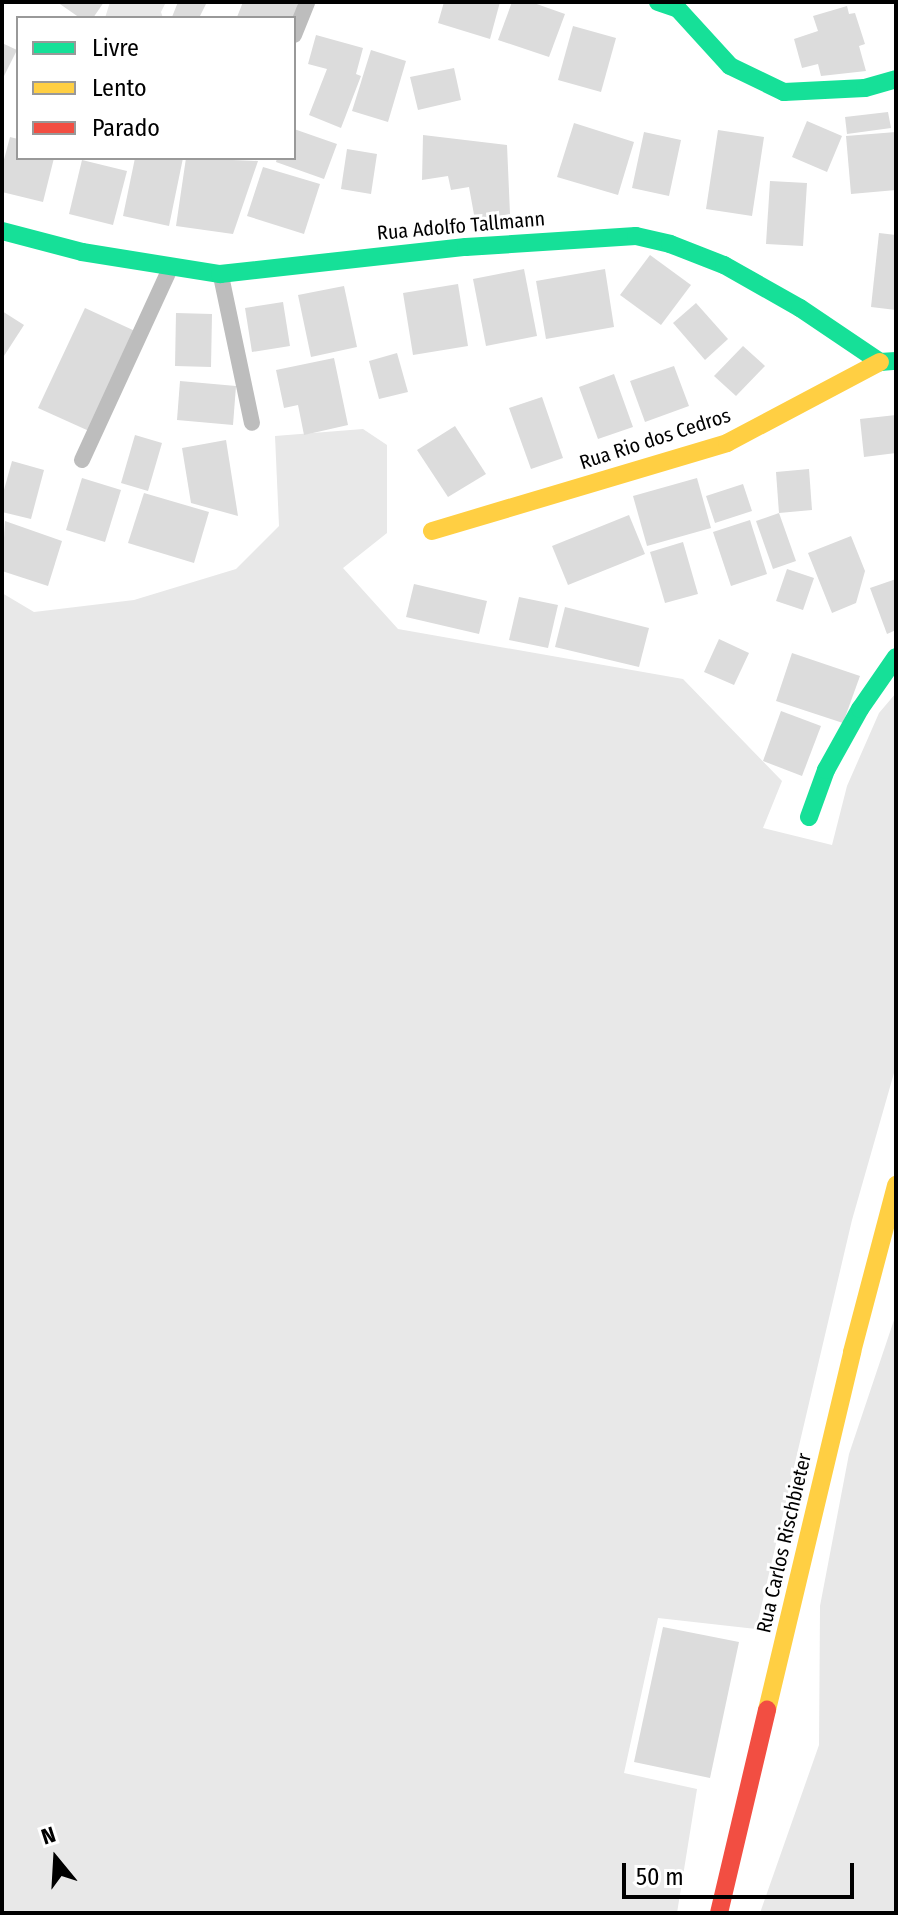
<!DOCTYPE html>
<style>
body{margin:0}
#map{position:relative;width:898px;height:1915px;overflow:hidden;background:#fff;font-family:"Fira Sans Condensed",sans-serif}
div>[style]{position:absolute}
.green>*{inset:0;background:#e8e8e8}
.building>*{inset:0;background:#dcdcdc}
.lane>*{height:16px;margin:-8px;padding:0 8px;transform-origin:8px;border-radius:8px;background:#bdbdbd}
.fast>*{height:18px;margin:-9px;padding:0 9px;transform-origin:9px;border-radius:9px;background:#16e098}
.slow>*{height:18px;margin:-9px;padding:0 9px;transform-origin:9px;border-radius:9px;background:#ffcf43}
.jam>*{height:18px;margin:-9px;padding:0 9px;transform-origin:9px;border-radius:9px;background:#f24e42}
span{translate:-50% -50%;white-space:nowrap;text-align:center;line-height:1.15;-webkit-text-stroke:6px #fff;paint-order:stroke}
.street-label{font-size:20px;color:#000}
.frame{position:absolute;inset:0;border:4px solid #000;pointer-events:none}
.legend{position:absolute;left:16px;top:16px;width:280px;height:144px;box-sizing:border-box;background:#fff;border:2px solid #999;margin:0;padding:10px 14px;list-style:none;font-size:24px;color:#000}
.legend li{display:flex;align-items:center;gap:16px;height:40px}
.legend b{width:40px;border:2px solid #999}
.north{position:absolute;left:16px;top:1819px;width:80px;height:80px;-webkit-text-stroke:6px #fff;paint-order:stroke;rotate:342deg;font-size:22px;font-weight:700;line-height:32px;text-align:center;color:#000}
.north::after{content:'';display:block;margin:auto;width:28px;height:36px;background:#000;clip-path:polygon(50% 0,100% 100%,50% 72%,0 100%)}
.scale{position:absolute;left:622px;top:1863px;width:232px;height:36px;box-sizing:border-box;border:4px solid #000;border-top:0;padding-left:10px;font-size:24px;line-height:28px;white-space:nowrap;color:#000;-webkit-text-stroke:6px #fff;paint-order:stroke}
</style>
<div id="map">
<div class="green">
<div style="clip-path:polygon(110px 2px,166px 2px,161px 12px,163px 18px,105px 18px)"></div>
<div style="clip-path:polygon(363px 429px,387px 445px,387px 533px,343px 568px,398px 629px,683px 679px,782px 781px,763px 828px,832px 845px,847px 786px,879px 713px,896px 693px,896px 1066px,852px 1220px,756px 1629px,658px 1618px,624px 1773px,697px 1789px,677px 1913px,2px 1913px,2px 593px,34px 612px,134px 600px,236px 569px,279px 526px,275px 436px)"></div>
<div style="clip-path:polygon(896px 1314px,896px 1913px,760px 1913px,819px 1745px,820px 1606px,849px 1454px)"></div>
</div>
<div class="building">
<div style="clip-path:polygon(57px 2px,104px 2px,93px 18px,80px 18px)"></div>
<div style="clip-path:polygon(178px 2px,207px 2px,199px 18px,175px 18px,172px 17px)"></div>
<div style="clip-path:polygon(243px 2px,291px 2px,300px 5px,295px 18px,241px 18px,237px 17px)"></div>
<div style="clip-path:polygon(444px 2px,500px 2px,490px 39px,438px 23px)"></div>
<div style="clip-path:polygon(512px 2px,531px 2px,565px 14px,549px 57px,498px 40px)"></div>
<div style="clip-path:polygon(847px 6px,849px 14px,855px 13px,865px 44px,859px 46px,866px 71px,821px 76px,818px 64px,802px 68px,794px 39px,818px 31px,813px 16px)"></div>
<div style="clip-path:polygon(573px 26px,616px 38px,601px 92px,558px 80px)"></div>
<div style="clip-path:polygon(316px 35px,363px 48px,356px 74px,361px 76px,341px 128px,309px 115px,327px 69px,308px 64px)"></div>
<div style="clip-path:polygon(2px 43px,17px 50px,2px 80px)"></div>
<div style="clip-path:polygon(371px 50px,406px 61px,388px 122px,352px 111px)"></div>
<div style="clip-path:polygon(454px 68px,461px 100px,418px 110px,410px 77px)"></div>
<div style="clip-path:polygon(888px 112px,891px 128px,847px 134px,845px 117px)"></div>
<div style="clip-path:polygon(807px 121px,842px 136px,827px 172px,792px 157px)"></div>
<div style="clip-path:polygon(574px 123px,634px 142px,618px 195px,557px 177px)"></div>
<div style="clip-path:polygon(294px 129px,337px 144px,324px 179px,276px 162px,277px 158px,294px 158px)"></div>
<div style="clip-path:polygon(718px 130px,764px 137px,752px 216px,706px 209px)"></div>
<div style="clip-path:polygon(644px 132px,681px 140px,669px 196px,632px 188px)"></div>
<div style="clip-path:polygon(896px 132px,896px 190px,851px 194px,846px 136px)"></div>
<div style="clip-path:polygon(423px 135px,507px 145px,510px 214px,475px 220px,469px 187px,451px 190px,448px 176px,422px 180px)"></div>
<div style="clip-path:polygon(10px 137px,18px 139px,18px 158px,54px 158px,43px 202px,2px 192px,2px 167px)"></div>
<div style="clip-path:polygon(347px 149px,377px 154px,371px 194px,341px 189px)"></div>
<div style="clip-path:polygon(135px 158px,183px 158px,169px 226px,123px 216px)"></div>
<div style="clip-path:polygon(186px 158px,258px 161px,233px 234px,176px 226px)"></div>
<div style="clip-path:polygon(82px 160px,127px 171px,113px 225px,69px 214px)"></div>
<div style="clip-path:polygon(263px 167px,320px 184px,304px 234px,247px 216px)"></div>
<div style="clip-path:polygon(770px 181px,807px 183px,803px 246px,766px 244px)"></div>
<div style="clip-path:polygon(879px 233px,896px 235px,896px 310px,871px 307px)"></div>
<div style="clip-path:polygon(650px 255px,691px 285px,661px 325px,620px 295px)"></div>
<div style="clip-path:polygon(524px 269px,537px 336px,486px 346px,473px 279px)"></div>
<div style="clip-path:polygon(605px 269px,614px 327px,546px 339px,536px 281px)"></div>
<div style="clip-path:polygon(458px 284px,468px 346px,413px 355px,403px 293px)"></div>
<div style="clip-path:polygon(344px 286px,357px 347px,311px 357px,298px 295px)"></div>
<div style="clip-path:polygon(283px 302px,290px 346px,252px 352px,245px 308px)"></div>
<div style="clip-path:polygon(696px 303px,728px 339px,705px 360px,673px 323px)"></div>
<div style="clip-path:polygon(85px 308px,135px 331px,89px 431px,38px 408px)"></div>
<div style="clip-path:polygon(2px 311px,24px 325px,2px 359px)"></div>
<div style="clip-path:polygon(176px 313px,212px 314px,211px 367px,175px 366px)"></div>
<div style="clip-path:polygon(743px 346px,765px 366px,736px 396px,714px 376px)"></div>
<div style="clip-path:polygon(397px 353px,408px 392px,379px 399px,369px 361px)"></div>
<div style="clip-path:polygon(334px 358px,348px 425px,304px 435px,298px 405px,284px 408px,276px 370px)"></div>
<div style="clip-path:polygon(674px 366px,689px 406px,645px 422px,630px 381px)"></div>
<div style="clip-path:polygon(614px 374px,633px 427px,598px 439px,579px 387px)"></div>
<div style="clip-path:polygon(180px 381px,236px 386px,233px 425px,177px 420px)"></div>
<div style="clip-path:polygon(542px 397px,563px 458px,531px 469px,509px 408px)"></div>
<div style="clip-path:polygon(896px 415px,896px 453px,864px 457px,860px 419px)"></div>
<div style="clip-path:polygon(455px 426px,486px 474px,448px 497px,417px 450px)"></div>
<div style="clip-path:polygon(135px 435px,162px 443px,148px 491px,121px 483px)"></div>
<div style="clip-path:polygon(226px 440px,238px 516px,191px 503px,182px 448px)"></div>
<div style="clip-path:polygon(12px 461px,44px 470px,31px 519px,2px 512px,2px 497px)"></div>
<div style="clip-path:polygon(809px 469px,812px 510px,779px 513px,776px 472px)"></div>
<div style="clip-path:polygon(82px 478px,121px 490px,105px 542px,66px 530px)"></div>
<div style="clip-path:polygon(697px 478px,711px 528px,647px 546px,633px 496px)"></div>
<div style="clip-path:polygon(743px 484px,752px 511px,715px 523px,706px 496px)"></div>
<div style="clip-path:polygon(144px 493px,209px 512px,194px 563px,128px 543px)"></div>
<div style="clip-path:polygon(779px 513px,796px 561px,773px 569px,756px 521px)"></div>
<div style="clip-path:polygon(629px 515px,645px 554px,568px 585px,552px 546px)"></div>
<div style="clip-path:polygon(750px 520px,767px 574px,731px 586px,713px 532px)"></div>
<div style="clip-path:polygon(5px 521px,62px 541px,48px 586px,2px 571px)"></div>
<div style="clip-path:polygon(851px 536px,865px 571px,856px 603px,832px 613px,808px 553px)"></div>
<div style="clip-path:polygon(683px 542px,698px 594px,665px 603px,650px 552px)"></div>
<div style="clip-path:polygon(787px 569px,814px 578px,803px 610px,776px 601px)"></div>
<div style="clip-path:polygon(896px 579px,896px 630px,887px 634px,870px 588px)"></div>
<div style="clip-path:polygon(414px 584px,487px 601px,479px 634px,406px 617px)"></div>
<div style="clip-path:polygon(519px 597px,558px 605px,548px 648px,509px 640px)"></div>
<div style="clip-path:polygon(565px 607px,649px 628px,639px 667px,555px 647px)"></div>
<div style="clip-path:polygon(719px 639px,749px 653px,734px 685px,704px 672px)"></div>
<div style="clip-path:polygon(792px 653px,860px 676px,843px 723px,776px 701px)"></div>
<div style="clip-path:polygon(781px 711px,821px 726px,802px 776px,763px 761px)"></div>
<div style="clip-path:polygon(663px 1627px,739px 1642px,710px 1778px,634px 1762px)"></div>
</div>
<div class="lane">
<div style="left:294px;top:35px;width:35px;rotate:-68deg"></div>
<div style="left:221px;top:276px;width:150px;rotate:78.1deg"></div>
<div style="left:82px;top:460px;width:210px;rotate:-65.3deg"></div>
</div>
<div class="fast">
<div style="left:658px;top:2px;width:21px;rotate:19deg"></div>
<div style="left:678px;top:9px;width:77px;rotate:47.6deg"></div>
<div style="left:730px;top:66px;width:60px;rotate:25.7deg"></div>
<div style="left:784px;top:92px;width:81px;rotate:-2.8deg"></div>
<div style="left:865px;top:88px;width:32px;rotate:-16deg"></div>
<div style="left:2px;top:231px;width:83px;rotate:14.7deg"></div>
<div style="left:82px;top:252px;width:140px;rotate:9.1deg"></div>
<div style="left:220px;top:274px;width:247px;rotate:-6.3deg"></div>
<div style="left:466px;top:247px;width:170px;rotate:-3.7deg"></div>
<div style="left:636px;top:236px;width:35px;rotate:13deg"></div>
<div style="left:670px;top:244px;width:58px;rotate:21.3deg"></div>
<div style="left:724px;top:265px;width:87px;rotate:29.5deg"></div>
<div style="left:800px;top:308px;width:97px;rotate:34deg"></div>
<div style="left:880px;top:362px;width:16px;rotate:-4deg"></div>
<div style="left:809px;top:817px;width:50px;rotate:-70.1deg"></div>
<div style="left:826px;top:770px;width:70px;rotate:-60.9deg"></div>
<div style="left:860px;top:709px;width:63px;rotate:-55.3deg"></div>
</div>
<div class="slow">
<div style="left:432px;top:531px;width:308px;rotate:-16.6deg"></div>
<div style="left:727px;top:443px;width:173px;rotate:-27.9deg"></div>
<div style="left:767px;top:1710px;width:368px;rotate:-76.6deg"></div>
<div style="left:852px;top:1352px;width:173px;rotate:-75.2deg"></div>
</div>
<div class="jam">
<div style="left:719px;top:1913px;width:209px;rotate:-76.7deg"></div>
</div>
<div class="street-label">
<span style="left:461px;top:226px;rotate:-5deg">Rua Adolfo Tallmann</span>
<span style="left:655px;top:439px;rotate:-18deg">Rua Rio dos Cedros</span>
<span style="left:784px;top:1543px;rotate:-77deg">Rua Carlos Rischbieter</span>
</div>
<div class="frame"></div>
<ul class="legend">
<li><b style="height:10px;background:#16e098"></b>Livre</li>
<li><b style="height:10px;background:#ffcf43"></b>Lento</li>
<li><b style="height:10px;background:#f24e42"></b>Parado</li>
</ul>
<div class="north">N</div>
<div class="scale">50 m</div>
</div>
